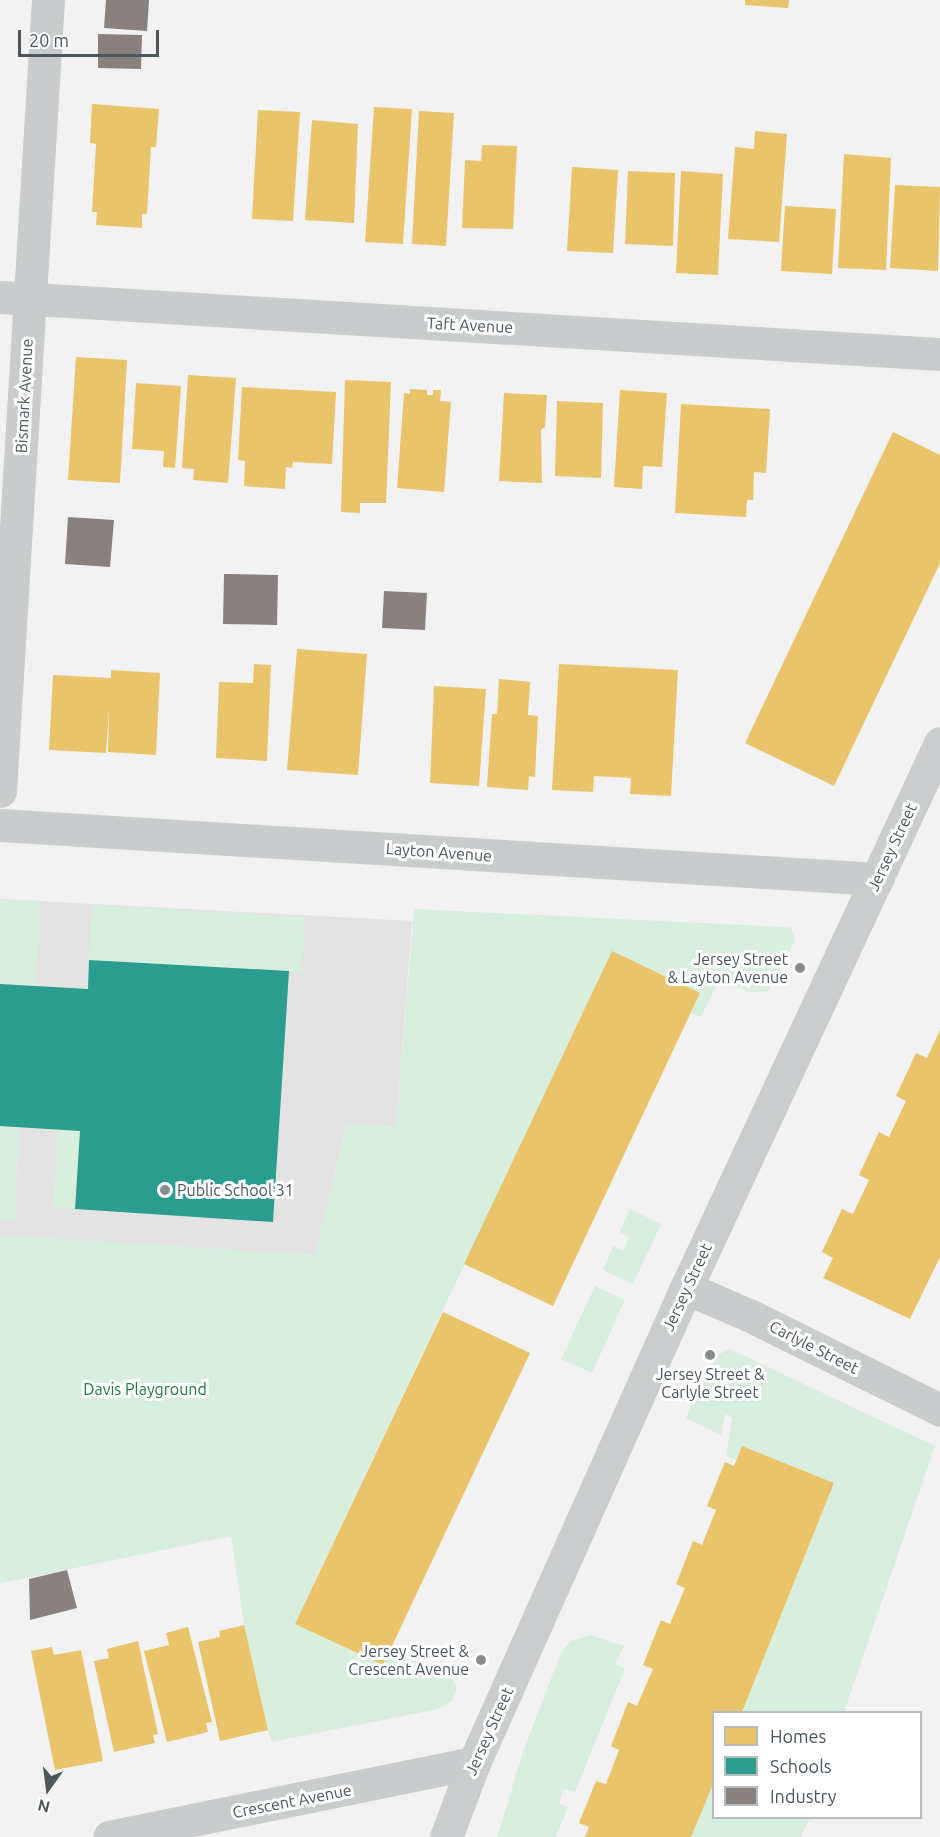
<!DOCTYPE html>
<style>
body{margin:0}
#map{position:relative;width:940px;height:1837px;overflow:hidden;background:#f2f2f2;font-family:Ubuntu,sans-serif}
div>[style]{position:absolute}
.education>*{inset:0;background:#e4e3e3}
.green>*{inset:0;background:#d8efdd}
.homes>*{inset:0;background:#e9c46a}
.schools>*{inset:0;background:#2a9d8f}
.industry>*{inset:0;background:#8a817c}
.street>*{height:33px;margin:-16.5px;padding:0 16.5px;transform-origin:16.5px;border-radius:16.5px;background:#c9cccd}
.secondary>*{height:33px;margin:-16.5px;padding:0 16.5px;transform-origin:16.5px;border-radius:16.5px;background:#cacdce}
.dots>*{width:16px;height:16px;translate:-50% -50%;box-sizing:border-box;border:3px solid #fff;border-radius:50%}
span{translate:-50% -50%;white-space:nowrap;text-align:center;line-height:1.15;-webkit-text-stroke:6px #fff;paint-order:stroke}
.street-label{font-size:16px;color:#4a575d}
.poi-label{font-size:16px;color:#4a575d}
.right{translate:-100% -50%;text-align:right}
.left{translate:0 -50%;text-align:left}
.park-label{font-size:16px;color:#1f7a3d}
.legend{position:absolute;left:712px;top:1711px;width:210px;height:108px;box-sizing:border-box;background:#fff;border:2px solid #b7bcbe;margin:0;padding:8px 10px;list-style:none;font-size:18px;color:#4a575d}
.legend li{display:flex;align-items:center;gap:12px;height:30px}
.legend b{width:30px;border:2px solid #b7bcbe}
.north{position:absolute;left:18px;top:1759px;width:60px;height:60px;-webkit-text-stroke:4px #fff;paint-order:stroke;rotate:194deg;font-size:16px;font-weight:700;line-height:24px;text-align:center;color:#4a575d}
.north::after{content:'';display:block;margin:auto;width:21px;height:27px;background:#4a575d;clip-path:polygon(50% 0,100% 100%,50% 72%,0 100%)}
.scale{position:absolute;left:18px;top:30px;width:141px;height:27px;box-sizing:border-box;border:3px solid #4a575d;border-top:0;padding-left:8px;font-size:18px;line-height:21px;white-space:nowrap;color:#4a575d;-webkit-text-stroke:4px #fff;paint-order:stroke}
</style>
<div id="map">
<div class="education">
<div style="clip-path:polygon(0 899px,412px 921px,396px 1127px,347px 1123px,315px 1255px,300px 1254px,281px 1526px,0 1583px)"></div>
</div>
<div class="green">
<div style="clip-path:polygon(0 899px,41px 901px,36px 986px,0 984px)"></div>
<div style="clip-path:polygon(91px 905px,305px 917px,301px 972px,89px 960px)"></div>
<div style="clip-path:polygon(414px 909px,784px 927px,791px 928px,795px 940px,768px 991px,752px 992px,719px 981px,701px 1017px,691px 1013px,700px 993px,612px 951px,295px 1624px,383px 1665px,390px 1650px,452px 1678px,457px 1688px,452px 1701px,438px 1709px,271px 1742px,244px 1625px,231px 1536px,0 1583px,0 1235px,315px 1255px,347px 1123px,396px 1127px)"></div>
<div style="clip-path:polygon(0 1126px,20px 1127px,15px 1220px,0 1219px)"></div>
<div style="clip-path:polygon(57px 1129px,80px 1131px,75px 1209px,53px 1209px)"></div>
<div style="clip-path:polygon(630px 1209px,661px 1224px,633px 1284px,603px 1270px,613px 1246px,623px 1251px,629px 1237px,620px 1232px)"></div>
<div style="clip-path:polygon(595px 1286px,625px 1300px,592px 1373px,561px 1359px)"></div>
<div style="clip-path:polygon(730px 1349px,935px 1446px,844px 1712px,742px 1712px,834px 1483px,743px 1446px,736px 1460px,726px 1456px,732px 1418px,725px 1414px,721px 1435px,686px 1418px,717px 1355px)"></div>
<div style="clip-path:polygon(590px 1635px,624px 1646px,616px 1664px,625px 1669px,575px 1792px,564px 1789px,559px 1804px,568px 1807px,556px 1837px,497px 1837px,524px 1749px,562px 1650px,571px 1641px)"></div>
<div style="clip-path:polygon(713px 1782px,714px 1818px,810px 1818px,801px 1837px,691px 1837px)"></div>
</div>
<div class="homes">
<div style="clip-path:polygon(745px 0,789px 0,788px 8px,745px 5px)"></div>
<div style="clip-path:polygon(92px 104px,159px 109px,156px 147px,151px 147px,147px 214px,142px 214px,142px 228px,96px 225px,97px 212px,92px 212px,96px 144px,90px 143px)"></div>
<div style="clip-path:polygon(374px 107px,412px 109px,403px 244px,365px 242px)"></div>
<div style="clip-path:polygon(258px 110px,300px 112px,293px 221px,252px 219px)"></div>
<div style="clip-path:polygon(419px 111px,454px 113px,446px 246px,412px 244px)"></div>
<div style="clip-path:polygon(312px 120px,358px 124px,354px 223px,305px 220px)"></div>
<div style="clip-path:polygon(755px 131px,787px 134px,779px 242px,728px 239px,735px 147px,754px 149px)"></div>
<div style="clip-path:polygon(482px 145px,517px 146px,513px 229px,462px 228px,465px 160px,481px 161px)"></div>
<div style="clip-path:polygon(844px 154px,891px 158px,886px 270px,838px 268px)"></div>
<div style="clip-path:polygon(572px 167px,618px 170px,613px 253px,567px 251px)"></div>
<div style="clip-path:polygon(628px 171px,675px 173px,673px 246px,625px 244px)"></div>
<div style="clip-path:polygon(681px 171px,723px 174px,718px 275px,676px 273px)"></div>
<div style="clip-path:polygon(895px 185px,940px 187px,938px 271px,890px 268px)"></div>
<div style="clip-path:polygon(785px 206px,836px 209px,832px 274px,781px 271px)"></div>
<div style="clip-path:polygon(76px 357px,127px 360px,120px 483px,68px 480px)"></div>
<div style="clip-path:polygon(188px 375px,236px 378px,228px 483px,193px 480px,194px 469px,182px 468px)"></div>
<div style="clip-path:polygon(345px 380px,391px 382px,386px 503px,360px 503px,360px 513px,341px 512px)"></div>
<div style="clip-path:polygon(136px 383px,181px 386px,175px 468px,163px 467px,164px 451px,132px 449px)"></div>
<div style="clip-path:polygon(242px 387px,336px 392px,332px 464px,293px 462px,292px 468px,286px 467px,285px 489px,244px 486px,245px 461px,238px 460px)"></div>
<div style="clip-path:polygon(410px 389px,427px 390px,427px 395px,433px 395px,433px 390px,441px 390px,440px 401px,451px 402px,444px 492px,397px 488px,404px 393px,410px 394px)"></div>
<div style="clip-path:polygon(620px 390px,667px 393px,662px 467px,643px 466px,642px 489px,614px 487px)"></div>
<div style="clip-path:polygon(504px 393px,547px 395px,545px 427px,541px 430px,542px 483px,499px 481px)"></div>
<div style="clip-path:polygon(557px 401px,603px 403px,601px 478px,555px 476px)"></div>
<div style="clip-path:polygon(681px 404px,770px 409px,766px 473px,754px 472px,753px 500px,747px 500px,746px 517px,675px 513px)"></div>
<div style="clip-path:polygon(893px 432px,940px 455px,940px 563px,834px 786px,745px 743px)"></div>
<div style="clip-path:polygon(297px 649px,367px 654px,358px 775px,287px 770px)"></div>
<div style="clip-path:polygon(254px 664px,271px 665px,267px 761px,216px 758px,219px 682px,253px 683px)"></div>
<div style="clip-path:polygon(559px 664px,678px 670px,671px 796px,630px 794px,631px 778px,594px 776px,593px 792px,552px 790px)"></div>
<div style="clip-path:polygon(111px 670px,160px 673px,156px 755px,108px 752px,109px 708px,106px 753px,49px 750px,53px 675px,111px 678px)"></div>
<div style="clip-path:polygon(499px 679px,530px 682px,528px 715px,538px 716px,535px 777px,529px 776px,528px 790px,487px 787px,492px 714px,497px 714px)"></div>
<div style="clip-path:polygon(434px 686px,486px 689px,479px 786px,430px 783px)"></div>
<div style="clip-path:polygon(612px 951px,700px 993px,553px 1306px,464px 1264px)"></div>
<div style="clip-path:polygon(940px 1030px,940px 1257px,910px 1319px,823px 1278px,833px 1258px,822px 1252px,842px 1209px,853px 1214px,869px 1180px,859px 1175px,879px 1132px,889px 1137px,906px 1101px,896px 1096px,916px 1053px,927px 1058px)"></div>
<div style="clip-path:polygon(443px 1312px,530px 1353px,383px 1665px,295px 1624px)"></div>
<div style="clip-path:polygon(742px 1446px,834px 1483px,742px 1712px,714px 1712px,714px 1782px,691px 1837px,585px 1837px,589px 1827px,579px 1823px,596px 1781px,606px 1784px,619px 1750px,611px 1746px,628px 1702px,637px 1706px,653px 1669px,643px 1665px,661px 1620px,670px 1624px,685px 1588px,676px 1584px,693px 1541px,702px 1545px,716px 1510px,707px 1506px,725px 1462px,734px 1466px)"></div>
<div style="clip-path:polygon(244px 1625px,268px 1730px,220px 1741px,198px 1642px,220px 1637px,219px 1631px)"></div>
<div style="clip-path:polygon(188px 1627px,212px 1722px,206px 1723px,208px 1732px,167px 1742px,144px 1651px,169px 1645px,166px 1633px)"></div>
<div style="clip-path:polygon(138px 1641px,158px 1734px,153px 1735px,155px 1743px,114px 1752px,94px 1661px,109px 1658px,107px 1649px)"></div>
<div style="clip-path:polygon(52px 1647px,54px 1655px,81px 1650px,103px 1761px,55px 1770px,31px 1651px)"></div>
</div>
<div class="schools">
<div style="clip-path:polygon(89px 960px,289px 971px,273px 1222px,75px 1209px,80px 1131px,0 1126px,0 984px,88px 989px)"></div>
</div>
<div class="industry">
<div style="clip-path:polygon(106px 0,149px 0,147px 31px,104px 28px)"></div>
<div style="clip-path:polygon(98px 34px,142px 35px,141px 69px,98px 68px)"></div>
<div style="clip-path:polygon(68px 517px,114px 520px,110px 567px,65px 564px)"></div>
<div style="clip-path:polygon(224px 574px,278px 575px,277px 625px,223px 624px)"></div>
<div style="clip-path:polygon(384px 591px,427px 593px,425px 630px,382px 628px)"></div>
<div style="clip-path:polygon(67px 1570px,77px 1608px,30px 1620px,29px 1579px)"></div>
</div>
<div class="street">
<div style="left:0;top:297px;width:942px;rotate:3.47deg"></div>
<div style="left:0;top:791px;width:792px;rotate:-86.53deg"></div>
<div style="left:0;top:825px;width:879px;rotate:3.52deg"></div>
<div style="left:686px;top:1288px;width:71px;rotate:23.3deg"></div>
<div style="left:751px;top:1316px;width:211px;rotate:26.4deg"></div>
<div style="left:109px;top:1837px;width:372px;rotate:-11.5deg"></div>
</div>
<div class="secondary">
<div style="left:446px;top:1837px;width:79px;rotate:-69.3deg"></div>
<div style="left:474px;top:1763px;width:520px;rotate:-65.95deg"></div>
<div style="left:686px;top:1288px;width:601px;rotate:-65.01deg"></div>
</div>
<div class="dots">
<div style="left:800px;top:968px;background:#858d91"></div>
<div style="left:165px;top:1190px;background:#858d91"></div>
<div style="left:710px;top:1355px;background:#858d91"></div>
<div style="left:481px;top:1660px;background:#858d91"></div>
</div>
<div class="street-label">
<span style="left:470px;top:325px;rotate:3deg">Taft Avenue</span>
<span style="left:24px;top:396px;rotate:-87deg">Bismark Avenue</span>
<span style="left:892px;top:847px;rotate:-65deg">Jersey Street</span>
<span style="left:439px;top:852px;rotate:4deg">Layton Avenue</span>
<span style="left:687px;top:1287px;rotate:-65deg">Jersey Street</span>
<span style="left:814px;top:1347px;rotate:27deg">Carlyle Street</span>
<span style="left:489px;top:1731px;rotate:-66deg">Jersey Street</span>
<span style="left:292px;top:1801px;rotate:-11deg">Crescent Avenue</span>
</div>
<div class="poi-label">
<span class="right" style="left:788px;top:968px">Jersey Street<br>&amp; Layton Avenue</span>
<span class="left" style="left:177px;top:1190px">Public School 31</span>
<span style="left:710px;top:1383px">Jersey Street &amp;<br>Carlyle Street</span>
<span class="right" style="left:469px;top:1660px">Jersey Street &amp;<br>Crescent Avenue</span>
</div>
<div class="park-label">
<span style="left:145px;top:1389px">Davis Playground</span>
</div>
<ul class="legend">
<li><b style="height:16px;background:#e9c46a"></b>Homes</li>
<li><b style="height:16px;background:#2a9d8f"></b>Schools</li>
<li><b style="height:16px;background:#8a817c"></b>Industry</li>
</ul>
<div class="north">N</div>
<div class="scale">20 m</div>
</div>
